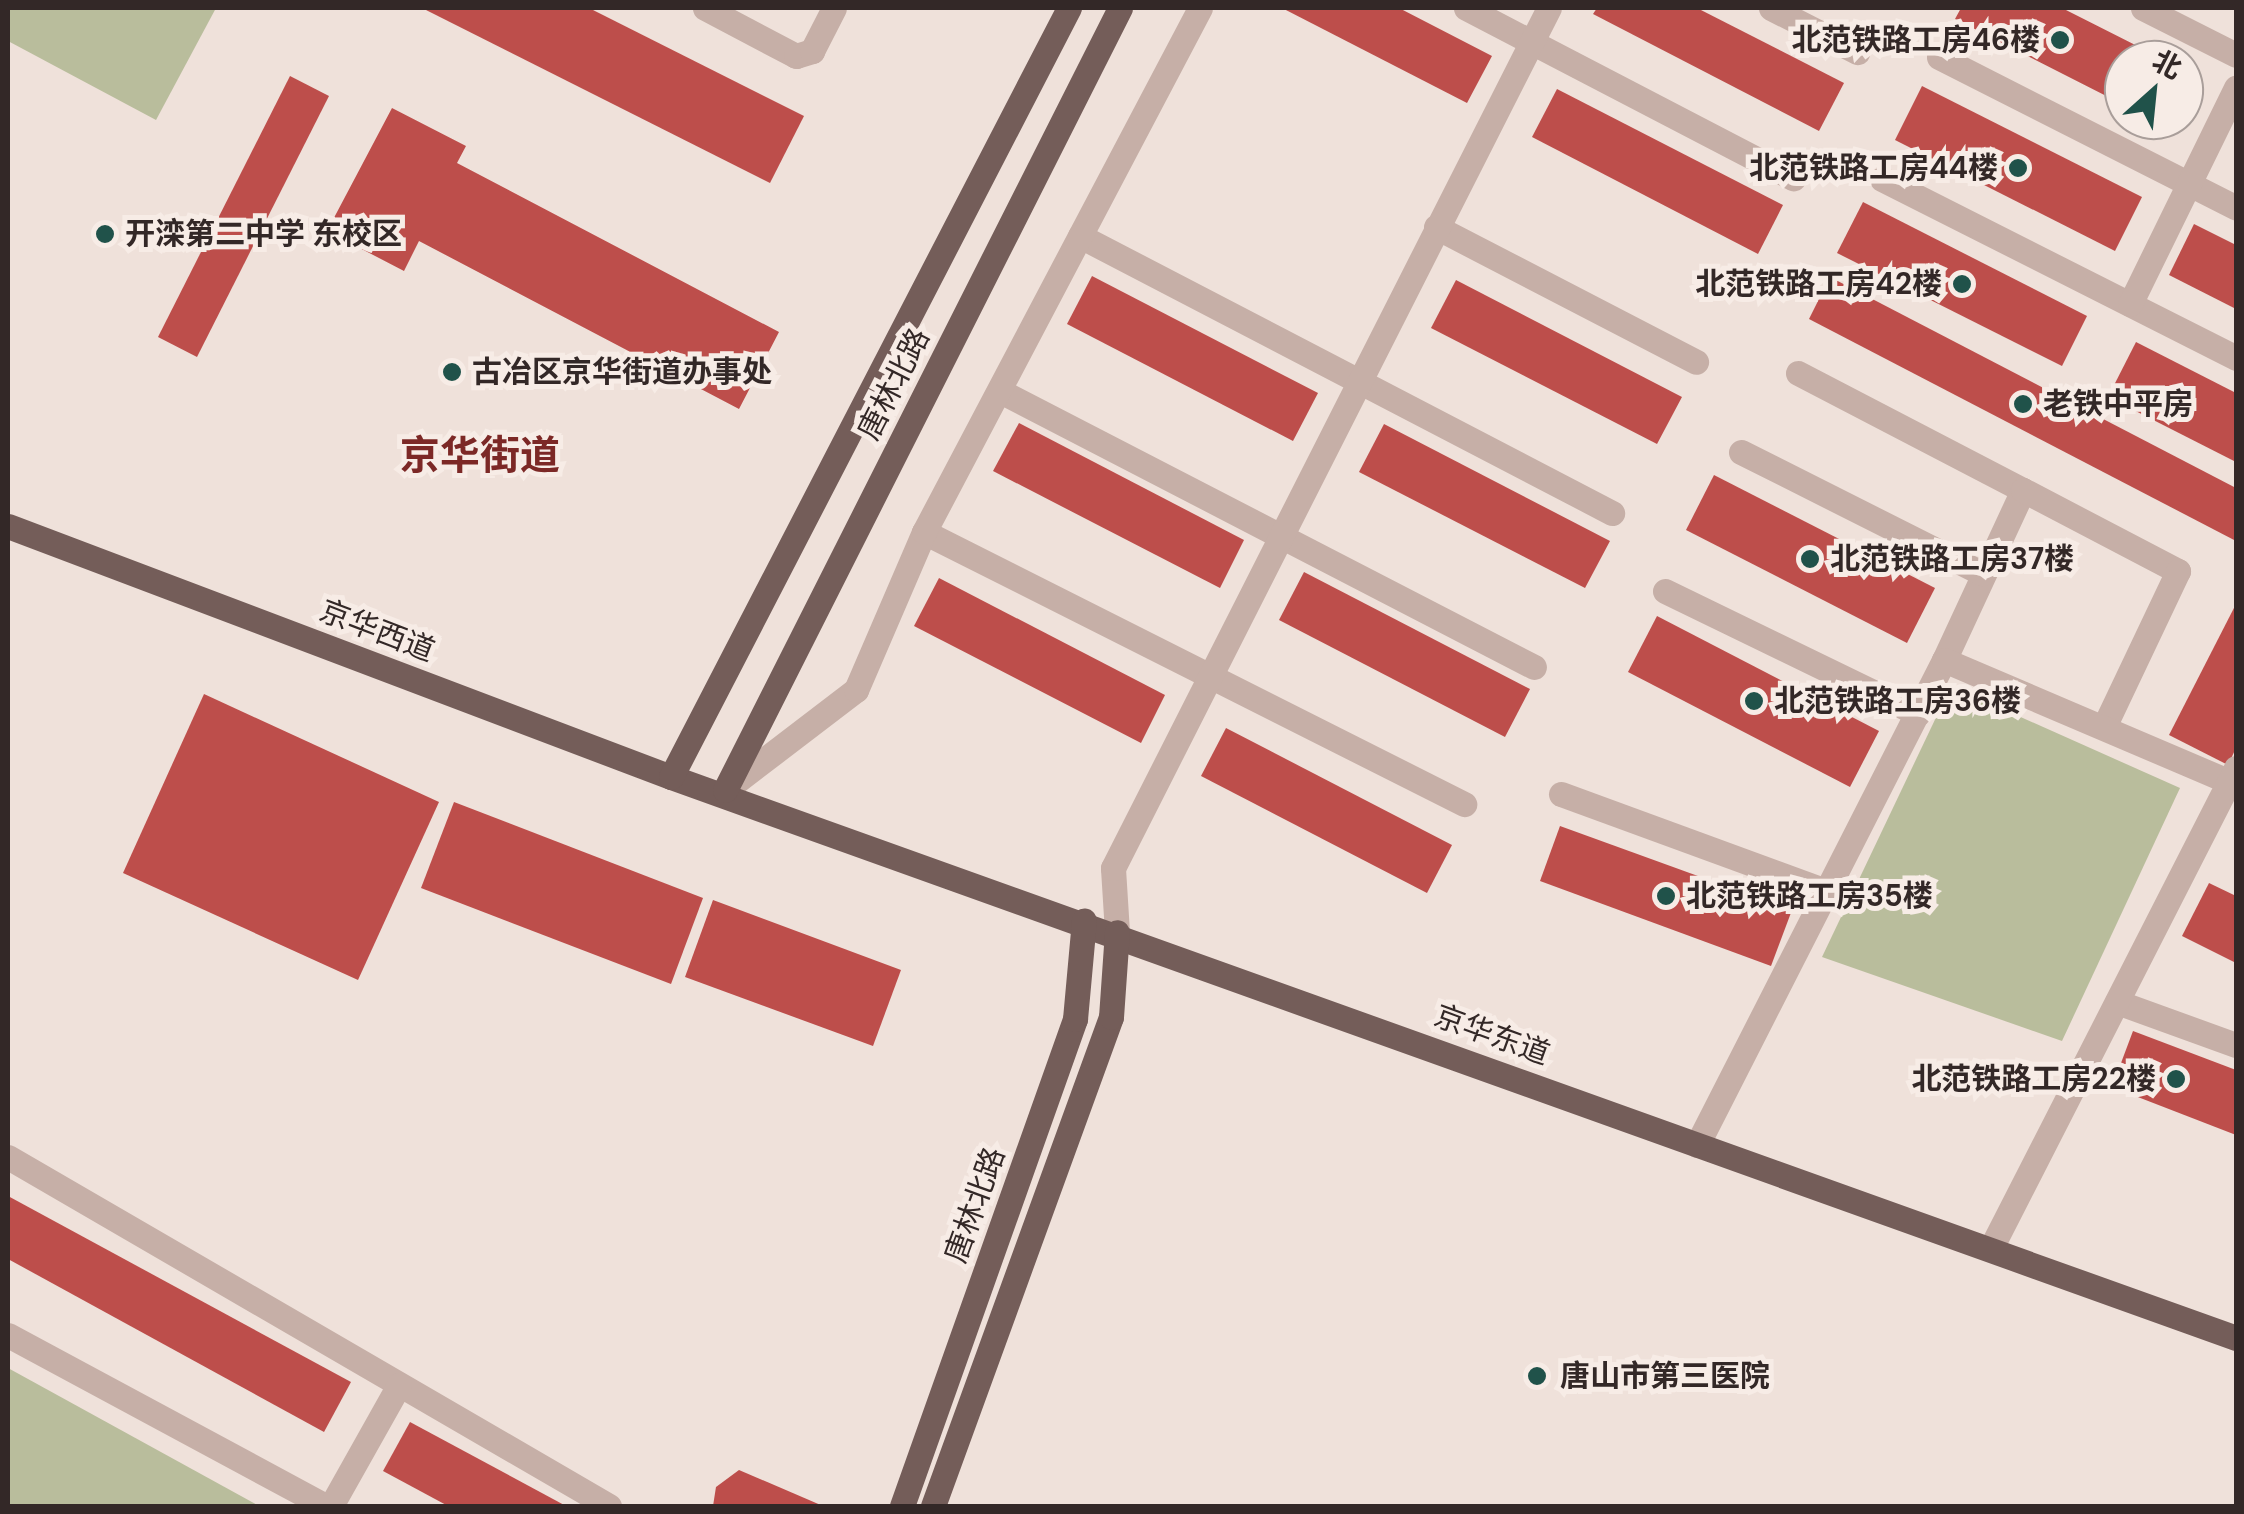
<!DOCTYPE html>
<meta charset="utf-8">
<style>
body{margin:0}
#map{position:relative;width:2244px;height:1514px;overflow:hidden;background:#efe1da;font-family:"DM Sans","Noto Sans SC",sans-serif}
div>[style]{position:absolute}
.green>*{inset:0;background:#b9bd9c}
.building>*{inset:0;background:#bd4e4b}
.minor>*{height:25px;margin:-12.5px;padding:0 12.5px;transform-origin:12.5px;border-radius:12.5px;background:#c6afa7}
.major>*{height:25px;margin:-12.5px;padding:0 12.5px;transform-origin:12.5px;border-radius:12.5px;background:#745d59}
.dots>*{width:28px;height:28px;translate:-50% -50%;box-sizing:border-box;border:5px solid #f7ece6;border-radius:50%}
span{translate:-50% -50%;white-space:nowrap;text-align:center;line-height:1.15;-webkit-text-stroke:10px #f7ece6;paint-order:stroke}
.poi-label{font-size:30px;color:#332827;font-weight:700}
.right{translate:-100% -50%;text-align:right}
.left{translate:0 -50%;text-align:left}
.street-label{font-size:30px;color:#332827}
.district-label{font-size:40px;color:#7c2826;font-weight:700}
.frame{position:absolute;inset:0;border:10px solid #332827;pointer-events:none}
.north{position:absolute;left:2104px;top:40px;width:100px;height:100px;box-sizing:border-box;background:#f7ece6;border:2px solid #a99e9a;border-radius:50%;rotate:27deg;font-size:28px;font-weight:700;line-height:40px;text-align:center;color:#332827}
.north::after{content:'';display:block;margin:auto;width:35px;height:45px;background:#20524a;clip-path:polygon(50% 0,100% 100%,50% 72%,0 100%)}
</style>
<div id="map">
<div class="green">
<div style="clip-path:polygon(8px 8px,216px 8px,156px 120px,8px 41px)"></div>
<div style="clip-path:polygon(1951px 686px,2180px 788px,2062px 1041px,1822px 957px)"></div>
<div style="clip-path:polygon(8px 1368px,259px 1506px,8px 1506px)"></div>
</div>
<div class="building">
<div style="clip-path:polygon(422px 8px,589px 8px,804px 116px,770px 183px)"></div>
<div style="clip-path:polygon(1282px 8px,1399px 8px,1492px 56px,1467px 103px)"></div>
<div style="clip-path:polygon(1597px 8px,1697px 8px,1844px 83px,1819px 131px,1593px 14px)"></div>
<div style="clip-path:polygon(1961px 8px,2062px 8px,2165px 60px,2124px 60px,2124px 105px,1955px 19px)"></div>
<div style="clip-path:polygon(2184px 69px,2202px 79px,2184px 114px)"></div>
<div style="clip-path:polygon(290px 76px,329px 96px,197px 357px,158px 337px)"></div>
<div style="clip-path:polygon(1922px 86px,2142px 197px,2115px 251px,1895px 140px)"></div>
<div style="clip-path:polygon(1557px 89px,1783px 205px,1758px 254px,1532px 137px)"></div>
<div style="clip-path:polygon(392px 108px,466px 146px,457px 163px,779px 332px,739px 409px,419px 241px,404px 271px,327px 231px)"></div>
<div style="clip-path:polygon(1863px 202px,2087px 316px,2062px 366px,1837px 253px)"></div>
<div style="clip-path:polygon(2194px 224px,2236px 245px,2236px 309px,2169px 275px)"></div>
<div style="clip-path:polygon(1092px 276px,1318px 393px,1293px 441px,1067px 324px)"></div>
<div style="clip-path:polygon(1830px 277px,2236px 488px,2236px 541px,1809px 319px)"></div>
<div style="clip-path:polygon(1456px 280px,1682px 397px,1657px 444px,1431px 328px)"></div>
<div style="clip-path:polygon(2136px 342px,2236px 393px,2236px 462px,2108px 397px)"></div>
<div style="clip-path:polygon(1019px 423px,1244px 540px,1220px 588px,993px 471px)"></div>
<div style="clip-path:polygon(1384px 424px,1610px 541px,1585px 588px,1359px 472px)"></div>
<div style="clip-path:polygon(1714px 475px,1935px 588px,1907px 643px,1686px 530px)"></div>
<div style="clip-path:polygon(1304px 572px,1530px 689px,1505px 737px,1279px 620px)"></div>
<div style="clip-path:polygon(939px 578px,1165px 695px,1141px 743px,914px 626px)"></div>
<div style="clip-path:polygon(2236px 604px,2236px 748px,2228px 765px,2169px 735px)"></div>
<div style="clip-path:polygon(1657px 616px,1879px 731px,1850px 787px,1628px 672px)"></div>
<div style="clip-path:polygon(204px 694px,439px 802px,358px 980px,123px 873px)"></div>
<div style="clip-path:polygon(1226px 728px,1452px 845px,1427px 893px,1201px 776px)"></div>
<div style="clip-path:polygon(454px 802px,703px 898px,671px 984px,421px 888px)"></div>
<div style="clip-path:polygon(1560px 826px,1792px 910px,1771px 966px,1540px 881px)"></div>
<div style="clip-path:polygon(2209px 883px,2236px 896px,2236px 963px,2182px 936px)"></div>
<div style="clip-path:polygon(713px 900px,901px 970px,873px 1046px,685px 977px)"></div>
<div style="clip-path:polygon(2133px 1031px,2236px 1070px,2236px 1135px,2112px 1087px)"></div>
<div style="clip-path:polygon(8px 1196px,351px 1382px,324px 1432px,8px 1259px)"></div>
<div style="clip-path:polygon(410px 1422px,566px 1506px,448px 1506px,383px 1471px)"></div>
<div style="clip-path:polygon(739px 1470px,823px 1506px,713px 1506px,716px 1487px)"></div>
</div>
<div class="minor">
<div style="left:705px;top:8px;width:103px;rotate:27.8deg"></div>
<div style="left:796px;top:56px;width:17px;rotate:-17deg"></div>
<div style="left:812px;top:51px;width:48px;rotate:-62.9deg"></div>
<div style="left:1466px;top:8px;width:369px;rotate:27.5deg"></div>
<div style="left:1771px;top:8px;width:97px;rotate:27.1deg"></div>
<div style="left:2143px;top:8px;width:104px;rotate:26.8deg"></div>
<div style="left:1939px;top:57px;width:333px;rotate:26.9deg"></div>
<div style="left:1882px;top:179px;width:397px;rotate:26.8deg"></div>
<div style="left:1436px;top:227px;width:293px;rotate:27.4deg"></div>
<div style="left:1080px;top:236px;width:600px;rotate:27.5deg"></div>
<div style="left:2130px;top:304px;width:241px;rotate:-63.9deg"></div>
<div style="left:1798px;top:373px;width:254px;rotate:27.5deg"></div>
<div style="left:2023px;top:490px;width:187px;rotate:114.9deg"></div>
<div style="left:1000px;top:391px;width:601px;rotate:27.33deg"></div>
<div style="left:1741px;top:452px;width:270px;rotate:26.7deg"></div>
<div style="left:2023px;top:490px;width:175px;rotate:27.6deg"></div>
<div style="left:2178px;top:571px;width:173px;rotate:115.4deg"></div>
<div style="left:924px;top:532px;width:605px;rotate:26.73deg"></div>
<div style="left:1665px;top:591px;width:281px;rotate:25.9deg"></div>
<div style="left:725px;top:790px;width:165px;rotate:-37.4deg"></div>
<div style="left:856px;top:690px;width:172px;rotate:-66.7deg"></div>
<div style="left:924px;top:532px;width:592px;rotate:-62.22deg"></div>
<div style="left:1561px;top:794px;width:282px;rotate:20.1deg"></div>
<div style="left:1117px;top:932px;width:64px;rotate:-93.6deg"></div>
<div style="left:1113px;top:868px;width:964px;rotate:-63.12deg"></div>
<div style="left:2117px;top:1002px;width:127px;rotate:19.9deg"></div>
<div style="left:1697px;top:1145px;width:544px;rotate:-63.01deg"></div>
<div style="left:1944px;top:660px;width:311px;rotate:23.1deg"></div>
<div style="left:8px;top:1157px;width:695px;rotate:30.14deg"></div>
<div style="left:1991px;top:1248px;width:539px;rotate:-62.96deg"></div>
<div style="left:8px;top:1335px;width:361px;rotate:28.3deg"></div>
<div style="left:331px;top:1506px;width:139px;rotate:-60.7deg"></div>
</div>
<div class="major">
<div style="left:8px;top:526px;width:709px;rotate:20.74deg"></div>
<div style="left:671px;top:777px;width:1663px;rotate:19.72deg"></div>
<div style="left:671px;top:777px;width:866px;rotate:-62.64deg"></div>
<div style="left:725px;top:790px;width:876px;rotate:-63.2deg"></div>
<div style="left:902px;top:1506px;width:517px;rotate:-70.44deg"></div>
<div style="left:1075px;top:1019px;width:99px;rotate:-84.8deg"></div>
<div style="left:933px;top:1506px;width:520px;rotate:-70deg"></div>
<div style="left:1111px;top:1017px;width:85px;rotate:-86deg"></div>
</div>
<div class="dots">
<div style="left:2060px;top:40px;background:#20524a"></div>
<div style="left:2018px;top:168px;background:#20524a"></div>
<div style="left:105px;top:234px;background:#20524a"></div>
<div style="left:1962px;top:284px;background:#20524a"></div>
<div style="left:452px;top:372px;background:#20524a"></div>
<div style="left:2023px;top:404px;background:#20524a"></div>
<div style="left:1810px;top:559px;background:#20524a"></div>
<div style="left:1754px;top:701px;background:#20524a"></div>
<div style="left:1666px;top:896px;background:#20524a"></div>
<div style="left:2176px;top:1079px;background:#20524a"></div>
<div style="left:1537px;top:1376px;background:#20524a"></div>
</div>
<div class="poi-label">
<span class="right" style="left:2040px;top:40px">北范铁路工房46楼</span>
<span class="right" style="left:1998px;top:168px">北范铁路工房44楼</span>
<span class="left" style="left:125px;top:234px">开滦第二中学 东校区</span>
<span class="right" style="left:1942px;top:284px">北范铁路工房42楼</span>
<span class="left" style="left:472px;top:372px">古冶区京华街道办事处</span>
<span class="left" style="left:2043px;top:404px">老铁中平房</span>
<span class="left" style="left:1830px;top:559px">北范铁路工房37楼</span>
<span class="left" style="left:1774px;top:701px">北范铁路工房36楼</span>
<span class="left" style="left:1686px;top:896px">北范铁路工房35楼</span>
<span class="right" style="left:2156px;top:1079px">北范铁路工房22楼</span>
<span class="left" style="left:1560px;top:1376px">唐山市第三医院</span>
</div>
<div class="street-label">
<span style="left:894px;top:384px;rotate:-63deg">唐林北路</span>
<span style="left:377px;top:631px;rotate:21deg">京华西道</span>
<span style="left:1492px;top:1035px;rotate:20deg">京华东道</span>
<span style="left:975px;top:1205px;rotate:-70deg">唐林北路</span>
</div>
<div class="district-label">
<span style="left:480px;top:455px">京华街道</span>
</div>
<div class="frame"></div>
<div class="north">北</div>
</div>
